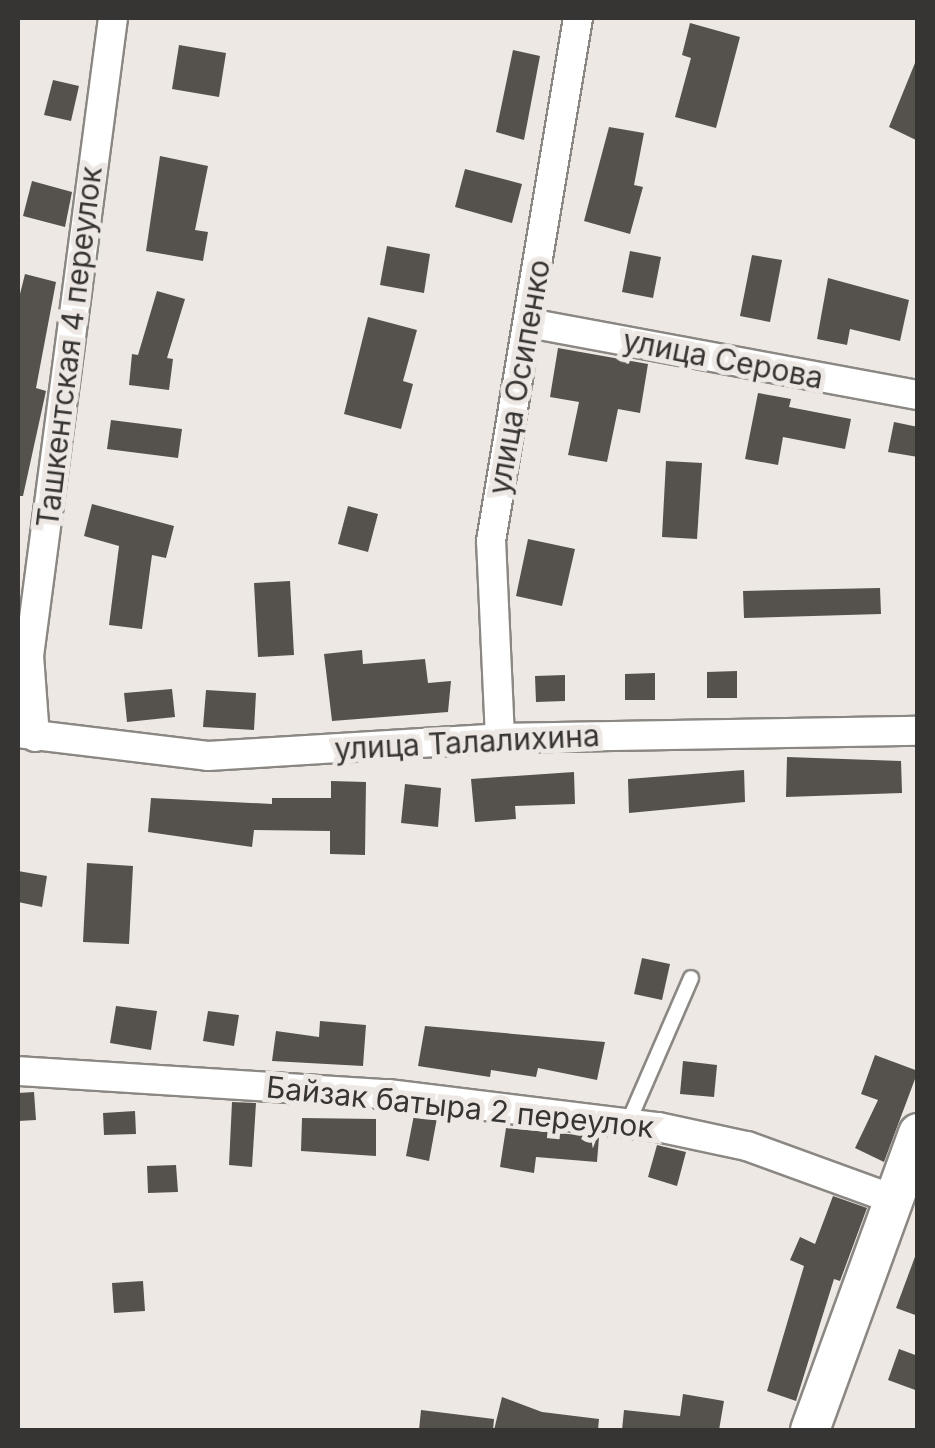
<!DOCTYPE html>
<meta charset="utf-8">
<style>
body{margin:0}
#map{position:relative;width:935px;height:1448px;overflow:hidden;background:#ede8e3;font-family:Inter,sans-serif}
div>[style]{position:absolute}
.building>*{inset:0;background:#55524e}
.roads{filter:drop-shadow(2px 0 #8b8782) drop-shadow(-2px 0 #8b8782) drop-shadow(0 2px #8b8782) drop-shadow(0 -2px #8b8782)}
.lane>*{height:14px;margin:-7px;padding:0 7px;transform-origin:7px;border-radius:7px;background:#fff}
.street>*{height:28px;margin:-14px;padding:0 14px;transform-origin:14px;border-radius:14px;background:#fff}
.secondary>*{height:38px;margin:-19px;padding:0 19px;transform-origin:19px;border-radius:19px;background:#fff}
span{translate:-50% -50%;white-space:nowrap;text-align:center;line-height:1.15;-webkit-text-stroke:10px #ede8e3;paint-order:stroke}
.street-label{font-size:30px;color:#373533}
.frame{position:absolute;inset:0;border:20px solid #373533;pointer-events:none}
</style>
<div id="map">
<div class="building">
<div style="clip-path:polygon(690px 23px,740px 37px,716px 128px,675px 117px,691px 58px,682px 55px)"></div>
<div style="clip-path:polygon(179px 45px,226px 53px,219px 97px,172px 89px)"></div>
<div style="clip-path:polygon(513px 50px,540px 56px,524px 140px,496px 132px)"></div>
<div style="clip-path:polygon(917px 58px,918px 58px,918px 141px,889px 127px)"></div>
<div style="clip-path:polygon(53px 80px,79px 86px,71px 121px,44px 115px)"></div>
<div style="clip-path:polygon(609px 127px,644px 133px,634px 185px,643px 187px,630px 234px,584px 221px)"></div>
<div style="clip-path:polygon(160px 156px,208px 166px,195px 230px,208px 232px,203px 261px,146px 251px)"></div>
<div style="clip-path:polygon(465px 169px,522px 184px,512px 223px,455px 207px)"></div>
<div style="clip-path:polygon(32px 181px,72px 192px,65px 227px,23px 216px)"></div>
<div style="clip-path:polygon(387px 246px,430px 254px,424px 293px,380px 285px)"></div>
<div style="clip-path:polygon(630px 251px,661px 257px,653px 298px,622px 292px)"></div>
<div style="clip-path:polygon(752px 255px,782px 260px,770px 322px,740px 316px)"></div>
<div style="clip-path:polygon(25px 274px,56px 282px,36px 388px,46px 391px,23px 496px,18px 496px,18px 302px)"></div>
<div style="clip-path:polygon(828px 278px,909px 300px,900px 341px,850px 329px,847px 345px,817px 339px)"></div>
<div style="clip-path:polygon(157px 291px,185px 299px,167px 358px,173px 359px,169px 390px,129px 385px,132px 354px,138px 355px)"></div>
<div style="clip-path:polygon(368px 317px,417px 330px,403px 381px,413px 384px,401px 429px,344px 414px)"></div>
<div style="clip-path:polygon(558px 348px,648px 364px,640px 413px,618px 409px,607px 462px,568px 455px,579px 402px,550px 397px)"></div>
<div style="clip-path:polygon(758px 393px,791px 399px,789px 407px,851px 419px,845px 449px,783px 437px,778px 465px,745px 459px)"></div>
<div style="clip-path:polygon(111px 420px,182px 429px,178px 458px,107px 449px)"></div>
<div style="clip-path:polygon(894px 422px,918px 427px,918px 457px,888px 452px)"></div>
<div style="clip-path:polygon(666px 461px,702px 463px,697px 539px,662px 537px)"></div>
<div style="clip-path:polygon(92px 504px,174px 526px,166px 558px,152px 555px,142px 629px,109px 625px,119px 546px,84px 536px)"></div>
<div style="clip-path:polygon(348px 506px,378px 514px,368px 552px,338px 544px)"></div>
<div style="clip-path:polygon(528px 539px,575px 549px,562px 606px,516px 596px)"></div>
<div style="clip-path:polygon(290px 581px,294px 655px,258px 657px,254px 583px)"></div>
<div style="clip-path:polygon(880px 588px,881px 614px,744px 618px,743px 591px)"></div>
<div style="clip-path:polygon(362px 650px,363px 664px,425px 659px,428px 683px,451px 681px,448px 712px,332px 721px,324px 654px)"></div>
<div style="clip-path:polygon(737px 671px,737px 698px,707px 698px,707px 672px)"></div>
<div style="clip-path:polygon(655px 673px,655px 700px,625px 700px,625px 674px)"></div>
<div style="clip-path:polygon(565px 675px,565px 701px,536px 702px,535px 676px)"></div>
<div style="clip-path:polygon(172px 689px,175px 717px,127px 722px,124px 693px)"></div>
<div style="clip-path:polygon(206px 690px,256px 693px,254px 730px,203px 727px)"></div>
<div style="clip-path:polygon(787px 757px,901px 761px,902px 793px,786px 797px)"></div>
<div style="clip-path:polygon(744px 770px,745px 802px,629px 813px,628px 779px)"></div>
<div style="clip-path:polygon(574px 772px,575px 804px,515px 806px,516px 819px,475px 822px,471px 779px)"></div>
<div style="clip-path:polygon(331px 781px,366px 782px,365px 855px,330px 854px,330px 831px,254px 830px,252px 847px,148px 832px,151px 798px,272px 804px,272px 798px,331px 798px)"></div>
<div style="clip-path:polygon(405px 784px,441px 788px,438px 827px,401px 823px)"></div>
<div style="clip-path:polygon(87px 863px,133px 866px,129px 944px,83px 942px)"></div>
<div style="clip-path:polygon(18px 871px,47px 876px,42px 907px,18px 902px)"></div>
<div style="clip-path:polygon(642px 958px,670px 964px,662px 1000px,634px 994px)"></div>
<div style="clip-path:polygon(116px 1006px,157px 1011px,151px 1050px,110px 1043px)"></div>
<div style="clip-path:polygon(208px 1011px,239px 1015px,234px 1046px,203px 1041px)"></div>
<div style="clip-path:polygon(320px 1021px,366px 1025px,363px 1066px,272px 1061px,276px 1031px,319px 1037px)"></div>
<div style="clip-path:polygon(425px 1026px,605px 1042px,597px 1080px,538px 1068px,536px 1077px,491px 1070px,490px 1077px,418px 1066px)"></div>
<div style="clip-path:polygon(875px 1055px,918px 1071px,884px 1162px,855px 1148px,878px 1100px,861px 1094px)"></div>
<div style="clip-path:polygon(683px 1061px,717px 1065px,714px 1097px,680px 1094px)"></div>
<div style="clip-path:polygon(34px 1092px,36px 1120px,18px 1121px,18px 1093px)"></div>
<div style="clip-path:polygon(232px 1102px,256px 1103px,252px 1167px,229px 1165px)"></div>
<div style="clip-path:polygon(135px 1111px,136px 1134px,104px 1135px,103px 1113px)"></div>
<div style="clip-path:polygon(414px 1115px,437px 1118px,429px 1161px,406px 1156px)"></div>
<div style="clip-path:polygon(302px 1118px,376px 1119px,376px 1156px,301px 1151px)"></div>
<div style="clip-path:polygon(506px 1128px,599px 1137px,597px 1162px,536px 1157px,534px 1173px,500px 1167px)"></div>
<div style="clip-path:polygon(657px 1145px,686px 1152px,677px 1186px,648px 1177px)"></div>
<div style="clip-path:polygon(176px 1165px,178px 1192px,148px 1193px,147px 1166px)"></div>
<div style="clip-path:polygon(833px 1196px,867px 1208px,840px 1281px,834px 1279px,796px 1401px,767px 1391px,804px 1266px,790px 1260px,800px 1237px,815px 1244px)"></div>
<div style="clip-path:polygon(916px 1254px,918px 1254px,918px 1316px,896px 1308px)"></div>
<div style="clip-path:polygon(143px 1281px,145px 1311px,114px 1313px,112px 1283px)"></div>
<div style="clip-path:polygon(899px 1349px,918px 1356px,918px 1391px,888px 1380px)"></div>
<div style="clip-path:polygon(683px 1394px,724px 1401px,719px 1430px,622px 1430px,624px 1410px,680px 1416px)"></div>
<div style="clip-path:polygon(502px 1397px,542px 1412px,599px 1419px,598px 1430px,494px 1430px)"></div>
<div style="clip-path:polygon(421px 1410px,494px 1419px,493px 1430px,419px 1430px)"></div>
</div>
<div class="roads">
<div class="lane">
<div style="left:628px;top:1123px;width:158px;rotate:-66.5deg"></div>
</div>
<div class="street">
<div style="left:529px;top:323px;width:396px;rotate:10.5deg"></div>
<div style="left:18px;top:733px;width:191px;rotate:6.9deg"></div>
<div style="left:208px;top:756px;width:293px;rotate:-3.5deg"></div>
<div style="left:500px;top:738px;width:418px;rotate:-1deg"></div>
<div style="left:35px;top:737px;width:81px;rotate:-94.2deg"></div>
<div style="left:29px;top:656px;width:644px;rotate:-82.5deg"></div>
<div style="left:500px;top:738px;width:197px;rotate:-92.6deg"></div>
<div style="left:491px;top:541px;width:530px;rotate:-80.56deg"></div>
<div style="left:18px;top:1071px;width:371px;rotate:3.6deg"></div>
<div style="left:388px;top:1094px;width:272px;rotate:7deg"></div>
<div style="left:658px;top:1127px;width:91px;rotate:12.1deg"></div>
<div style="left:747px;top:1146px;width:155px;rotate:20deg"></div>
</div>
<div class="secondary">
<div style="left:810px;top:1430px;width:316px;rotate:-70deg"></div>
</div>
</div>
<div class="street-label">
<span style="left:69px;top:347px;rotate:-83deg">Ташкентская 4 переулок</span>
<span style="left:723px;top:359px;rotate:11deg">улица Серова</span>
<span style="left:519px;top:377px;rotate:-80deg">улица Осипенко</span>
<span style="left:467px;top:742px;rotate:-3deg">улица Талалихина</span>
<span style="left:460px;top:1107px;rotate:6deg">Байзак батыра 2 переулок</span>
</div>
<div class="frame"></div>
</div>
